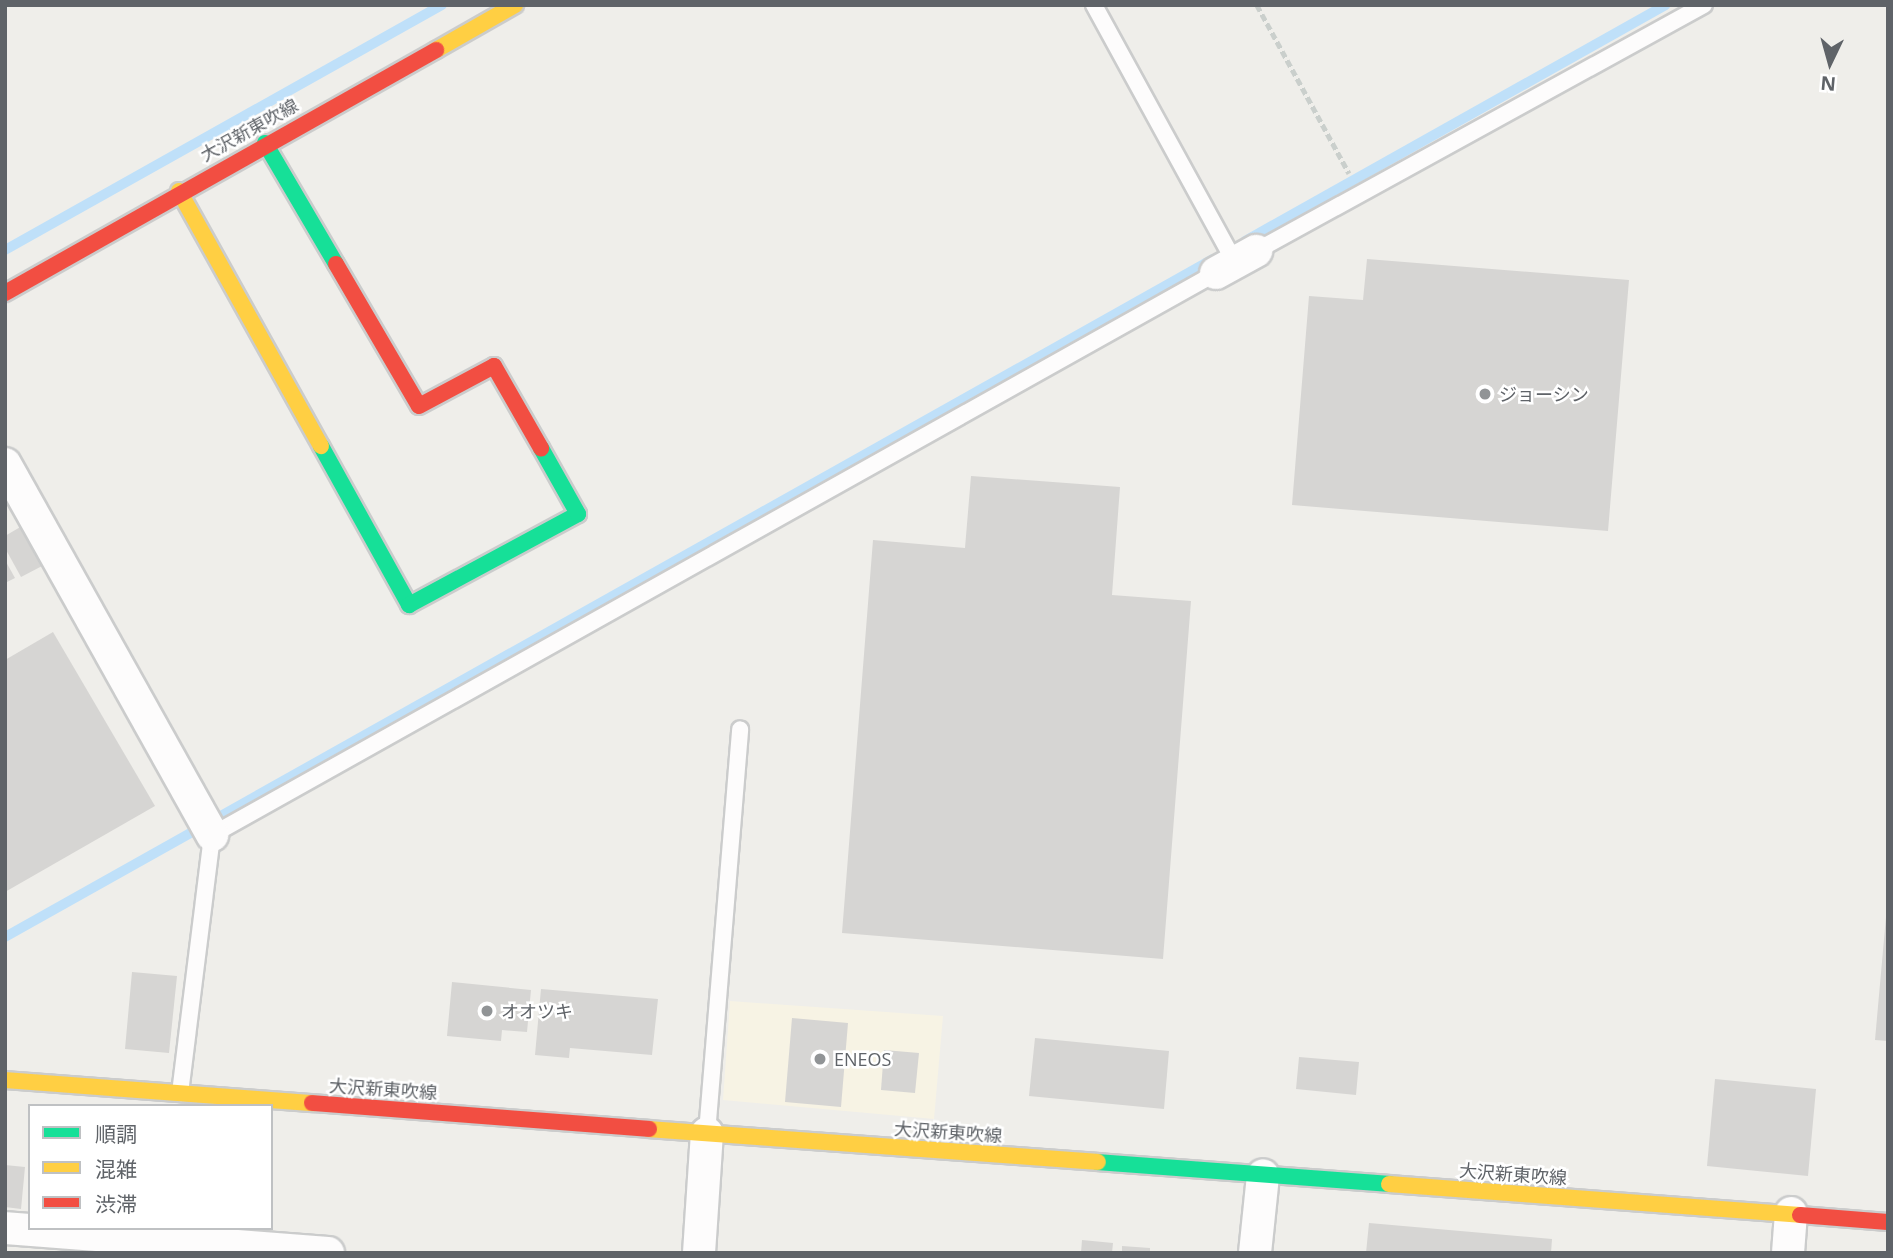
<!DOCTYPE html>
<meta charset="utf-8">
<style>
body{margin:0}
#map{position:relative;width:1893px;height:1258px;overflow:hidden;background:#efeeea;font-family:"Open Sans","Noto Sans JP",sans-serif}
div>[style]{position:absolute}
.commercial>*{inset:0;background:#f7f3e4}
.stream>*{height:10px;margin:-5px;padding:0 5px;transform-origin:5px;border-radius:5px;background:#bfe0f9}
.building>*{inset:0;background:#d6d5d3}
.path>*{height:4.5px;margin-top:-2.25px;transform-origin:0;background:repeating-linear-gradient(90deg,#cacfcc 0 7px,transparent 0 10.5px)}
.roads{filter:drop-shadow(2px 0 #cbcccc) drop-shadow(-2px 0 #cbcccc) drop-shadow(0 2px #cbcccc) drop-shadow(0 -2px #cbcccc)}
.lane>*{height:16px;margin:-8px;padding:0 8px;transform-origin:8px;border-radius:8px;background:#fdfcfc}
.street>*{height:32px;margin:-16px;padding:0 16px;transform-origin:16px;border-radius:16px;background:#fdfcfc}
.fast>*{height:16px;margin:-8px;padding:0 8px;transform-origin:8px;border-radius:8px;background:#16e098}
.slow>*{height:16px;margin:-8px;padding:0 8px;transform-origin:8px;border-radius:8px;background:#ffcf43}
.jam>*{height:16px;margin:-8px;padding:0 8px;transform-origin:8px;border-radius:8px;background:#f24e42}
.dots>*{width:19px;height:19px;translate:-50% -50%;box-sizing:border-box;border:4px solid #fff;border-radius:50%}
span{translate:-50% -50%;white-space:nowrap;text-align:center;line-height:1.15;-webkit-text-stroke:5px #fff;paint-order:stroke}
.street-label{font-size:18px;color:#5f6368}
.poi-label{font-size:18px;color:#5f6368}
.left{translate:0 -50%;text-align:left}
.frame{position:absolute;inset:0;border:7px solid #5f6368;pointer-events:none}
.legend{position:absolute;left:28px;top:1104px;width:245px;height:126px;box-sizing:border-box;background:#fff;border:2px solid #bfc1c3;margin:0;padding:9px 12px;list-style:none;font-size:21px;color:#5f6368}
.legend li{display:flex;align-items:center;gap:14px;height:35px}
.legend b{width:35px;border:2px solid #bfc1c3}
.north{position:absolute;left:1795px;top:28px;width:70px;height:70px;-webkit-text-stroke:5px #fff;paint-order:stroke;rotate:185deg;font-size:19px;font-weight:700;line-height:28px;text-align:center;color:#5f6368}
.north::after{content:'';display:block;margin:auto;width:24px;height:32px;background:#5f6368;clip-path:polygon(50% 0,100% 100%,50% 72%,0 100%)}
</style>
<div id="map">
<div class="commercial">
<div style="clip-path:polygon(730px 1001px,943px 1016px,934px 1119px,723px 1100px)"></div>
</div>
<div class="stream">
<div style="left:1245px;top:241px;width:482px;rotate:-29.3deg"></div>
<div style="left:5px;top:250px;width:501px;rotate:-29.28deg"></div>
<div style="left:5px;top:937px;width:1385px;rotate:-29.3deg"></div>
</div>
<div class="building">
<div style="clip-path:polygon(1367px 259px,1629px 280px,1608px 531px,1292px 505px,1309px 296px,1363px 300px)"></div>
<div style="clip-path:polygon(971px 476px,1120px 487px,1112px 595px,1191px 601px,1163px 959px,842px 933px,873px 540px,965px 548px)"></div>
<div style="clip-path:polygon(22px 526px,44px 565px,21px 577px,5px 548px,5px 536px)"></div>
<div style="clip-path:polygon(5px 560px,15px 578px,5px 583px)"></div>
<div style="clip-path:polygon(53px 632px,155px 806px,5px 892px,5px 660px)"></div>
<div style="clip-path:polygon(1886px 917px,1888px 917px,1888px 1041px,1875px 1040px)"></div>
<div style="clip-path:polygon(132px 972px,177px 976px,169px 1053px,125px 1049px)"></div>
<div style="clip-path:polygon(452px 982px,531px 990px,527px 1032px,502px 1030px,501px 1041px,447px 1036px)"></div>
<div style="clip-path:polygon(541px 989px,658px 999px,652px 1055px,570px 1048px,569px 1058px,535px 1055px)"></div>
<div style="clip-path:polygon(792px 1018px,848px 1023px,841px 1107px,785px 1102px)"></div>
<div style="clip-path:polygon(1035px 1038px,1169px 1051px,1164px 1109px,1029px 1096px)"></div>
<div style="clip-path:polygon(884px 1050px,919px 1053px,915px 1093px,881px 1090px)"></div>
<div style="clip-path:polygon(1299px 1057px,1359px 1062px,1356px 1095px,1296px 1089px)"></div>
<div style="clip-path:polygon(1715px 1079px,1816px 1089px,1808px 1176px,1707px 1166px)"></div>
<div style="clip-path:polygon(5px 1165px,25px 1167px,21px 1209px,5px 1207px)"></div>
<div style="clip-path:polygon(1369px 1223px,1552px 1239px,1551px 1253px,1366px 1253px)"></div>
<div style="clip-path:polygon(1082px 1240px,1113px 1243px,1112px 1253px,1081px 1253px)"></div>
<div style="clip-path:polygon(1122px 1246px,1150px 1248px,1150px 1253px,1122px 1253px)"></div>
</div>
<div class="path">
<div style="left:1257px;top:5px;width:192px;rotate:61.3deg"></div>
</div>
<div class="roads">
<div class="lane">
<div style="left:1094px;top:5px;width:294px;rotate:61.3deg"></div>
<div style="left:1256px;top:251px;width:511px;rotate:-28.77deg"></div>
<div style="left:180px;top:1093px;width:260px;rotate:-82.9deg"></div>
<div style="left:212px;top:835px;width:1151px;rotate:-29.24deg"></div>
<div style="left:707px;top:1133px;width:405px;rotate:-85.3deg"></div>
</div>
<div class="street">
<div style="left:1216px;top:273px;width:46px;rotate:-28.8deg"></div>
<div style="left:5px;top:464px;width:425px;rotate:60.8deg"></div>
<div style="left:5px;top:1228px;width:324px;rotate:4.4deg"></div>
<div style="left:699px;top:1253px;width:120px;rotate:-86.2deg"></div>
<div style="left:1255px;top:1253px;width:78px;rotate:-84.1deg"></div>
<div style="left:1788px;top:1253px;width:40px;rotate:-85.7deg"></div>
</div>
<div class="fast">
<div style="left:265px;top:143px;width:140px;rotate:59.6deg"></div>
<div style="left:321px;top:446px;width:182px;rotate:61deg"></div>
<div style="left:409px;top:605px;width:192px;rotate:-28.3deg"></div>
<div style="left:578px;top:514px;width:76px;rotate:-119.3deg"></div>
<div style="left:1098px;top:1162px;width:292px;rotate:4.3deg"></div>
</div>
<div class="slow">
<div style="left:436px;top:50px;width:91px;rotate:-29.7deg"></div>
<div style="left:179px;top:191px;width:292px;rotate:60.9deg"></div>
<div style="left:5px;top:1080px;width:308px;rotate:4.3deg"></div>
<div style="left:649px;top:1129px;width:450px;rotate:4.2deg"></div>
<div style="left:1389px;top:1184px;width:412px;rotate:4.3deg"></div>
</div>
<div class="jam">
<div style="left:336px;top:264px;width:164px;rotate:59.7deg"></div>
<div style="left:419px;top:406px;width:85px;rotate:-28.1deg"></div>
<div style="left:494px;top:366px;width:95px;rotate:60.2deg"></div>
<div style="left:5px;top:293px;width:495px;rotate:-29.4deg"></div>
<div style="left:312px;top:1103px;width:338px;rotate:4.4deg"></div>
<div style="left:1800px;top:1215px;width:88px;rotate:4.5deg"></div>
</div>
</div>
<div class="dots">
<div style="left:1485px;top:394px;background:#919496"></div>
<div style="left:487px;top:1011px;background:#919496"></div>
<div style="left:820px;top:1059px;background:#919496"></div>
</div>
<div class="street-label">
<span style="left:249px;top:130px;rotate:-29deg">大沢新東吹線</span>
<span style="left:383px;top:1089px;rotate:4deg">大沢新東吹線</span>
<span style="left:948px;top:1132px;rotate:4deg">大沢新東吹線</span>
<span style="left:1513px;top:1174px;rotate:4deg">大沢新東吹線</span>
</div>
<div class="poi-label">
<span class="left" style="left:1499px;top:394px">ジョーシン</span>
<span class="left" style="left:501px;top:1011px">オオツキ</span>
<span class="left" style="left:834px;top:1059px">ENEOS</span>
</div>
<div class="frame"></div>
<ul class="legend">
<li><b style="height:9px;background:#16e098"></b>順調</li>
<li><b style="height:9px;background:#ffcf43"></b>混雑</li>
<li><b style="height:9px;background:#f24e42"></b>渋滞</li>
</ul>
<div class="north">N</div>
</div>
